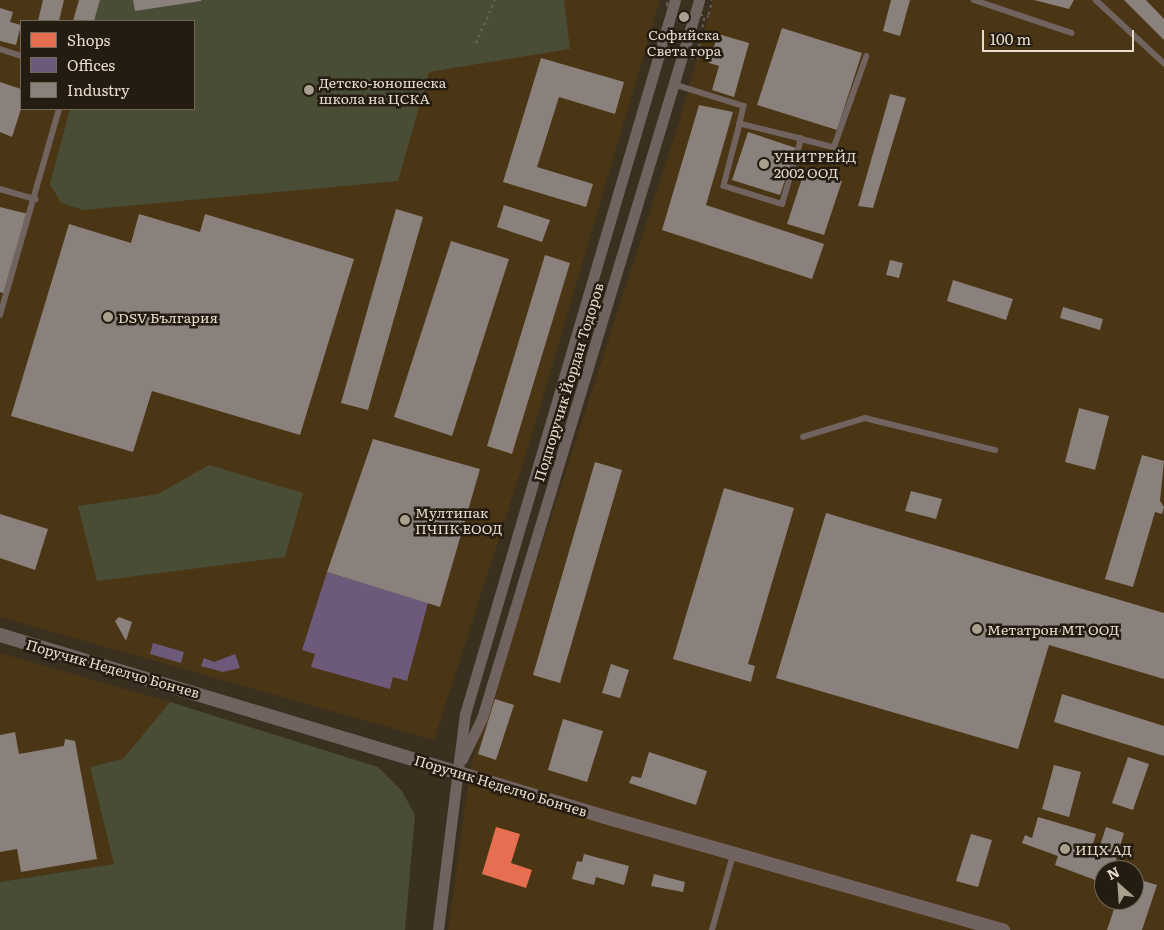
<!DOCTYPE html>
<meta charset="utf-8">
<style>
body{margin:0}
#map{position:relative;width:1164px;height:930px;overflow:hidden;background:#3a3020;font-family:Literata,serif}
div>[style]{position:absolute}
.built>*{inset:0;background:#4a3515}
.green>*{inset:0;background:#494d35}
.shops>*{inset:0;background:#e76f51}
.offices>*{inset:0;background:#6d597a}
.industry>*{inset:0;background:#8a817c}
.path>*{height:2px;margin-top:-1px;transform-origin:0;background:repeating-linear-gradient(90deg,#6c615b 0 2.5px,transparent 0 6.5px)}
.service>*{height:5.5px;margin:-2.75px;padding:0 2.75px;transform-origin:2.75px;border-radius:2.75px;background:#71635f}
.minor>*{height:11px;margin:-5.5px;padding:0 5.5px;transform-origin:5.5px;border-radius:5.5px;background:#71635f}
.tertiary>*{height:14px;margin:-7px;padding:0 7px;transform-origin:7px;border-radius:7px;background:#71635f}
.path-bridge>*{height:2px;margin-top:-1px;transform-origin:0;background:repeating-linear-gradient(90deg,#6c615b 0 2.5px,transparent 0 6.5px)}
.dots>*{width:14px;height:14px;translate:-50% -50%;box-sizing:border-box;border:2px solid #241c10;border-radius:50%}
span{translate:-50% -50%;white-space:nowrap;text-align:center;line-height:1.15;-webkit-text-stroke:5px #241c10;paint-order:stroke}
.poi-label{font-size:14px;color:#e7dccc}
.left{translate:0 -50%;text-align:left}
.street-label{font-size:14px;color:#e7dccc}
.legend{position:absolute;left:20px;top:20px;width:175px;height:90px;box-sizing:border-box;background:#241c10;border:1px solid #72695b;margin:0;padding:6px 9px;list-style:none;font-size:15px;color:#e7dccc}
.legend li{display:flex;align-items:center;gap:10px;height:25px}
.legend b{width:25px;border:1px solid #72695b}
.north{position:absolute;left:1094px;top:860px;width:50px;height:50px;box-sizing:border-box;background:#241c10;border:1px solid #72695b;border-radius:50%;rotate:334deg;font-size:14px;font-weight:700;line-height:20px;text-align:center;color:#e7dccc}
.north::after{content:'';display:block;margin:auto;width:18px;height:22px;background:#aaa090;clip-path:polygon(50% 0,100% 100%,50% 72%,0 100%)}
.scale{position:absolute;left:982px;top:30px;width:152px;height:22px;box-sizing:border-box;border:2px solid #e7dccc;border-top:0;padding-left:6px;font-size:15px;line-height:18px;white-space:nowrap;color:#e7dccc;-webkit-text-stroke:4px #241c10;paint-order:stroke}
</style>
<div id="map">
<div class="built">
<div style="clip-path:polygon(evenodd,0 0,660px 0,524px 461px,434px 740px,0 617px,0 0,21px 21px,194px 21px,194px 109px,21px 109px,21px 21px)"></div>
<div style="clip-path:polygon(evenodd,713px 0,1164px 0,1164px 930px,448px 930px,471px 764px,680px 119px,713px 0,1104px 870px,1134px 870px,1134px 900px,1104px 900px,1104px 870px)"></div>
<div style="clip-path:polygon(0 653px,170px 702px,123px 759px,90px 767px,114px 864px,0 882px)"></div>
</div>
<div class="green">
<div style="clip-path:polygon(100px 0,564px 0,570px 49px,429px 72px,398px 181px,83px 210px,61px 203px,50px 184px,70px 109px,194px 109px,194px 21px,94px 21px)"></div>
<div style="clip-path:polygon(209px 465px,303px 493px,285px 557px,97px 581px,78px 506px,158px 494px)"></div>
<div style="clip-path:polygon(170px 702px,378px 767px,402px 791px,415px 815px,405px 930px,0 930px,0 882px,114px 864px,90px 767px,123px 759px)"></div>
</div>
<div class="shops">
<div style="clip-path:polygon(496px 827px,520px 834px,511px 863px,532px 870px,526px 888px,482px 874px)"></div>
</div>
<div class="offices">
<div style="clip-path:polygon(327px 572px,428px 603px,407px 681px,393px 677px,390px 689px,311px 667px,315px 654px,302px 650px)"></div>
<div style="clip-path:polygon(153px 643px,184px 652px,181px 663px,150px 654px)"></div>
<div style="clip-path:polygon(235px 654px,240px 668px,223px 672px,201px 666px,204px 658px,214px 662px)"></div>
</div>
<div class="industry">
<div style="clip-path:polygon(43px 0,64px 0,59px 21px,38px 21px)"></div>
<div style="clip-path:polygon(79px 0,100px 0,94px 21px,73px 21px)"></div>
<div style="clip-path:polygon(133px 0,201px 0,201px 1px,135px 11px)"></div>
<div style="clip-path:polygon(891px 0,910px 0,900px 36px,883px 31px)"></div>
<div style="clip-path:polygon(1034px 0,1074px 0,1069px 9px)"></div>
<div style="clip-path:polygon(1124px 0,1146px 0,1164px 19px,1164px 40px)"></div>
<div style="clip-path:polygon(0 8px,13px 12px,10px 22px,21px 25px,16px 45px,0 41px)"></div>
<div style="clip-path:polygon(782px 28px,862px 53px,837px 130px,757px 105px)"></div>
<div style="clip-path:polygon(718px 34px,749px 43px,734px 97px,712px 90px,719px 66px,709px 63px)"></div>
<div style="clip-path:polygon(541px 58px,624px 82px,615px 114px,559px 97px,537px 167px,593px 184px,586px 207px,503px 182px)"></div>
<div style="clip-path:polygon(0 82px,21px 89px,21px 109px,12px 137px,0 132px)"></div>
<div style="clip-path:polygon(890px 94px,906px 98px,873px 208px,858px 206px)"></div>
<div style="clip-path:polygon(699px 105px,733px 112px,706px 205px,824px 244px,812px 279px,662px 230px)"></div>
<div style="clip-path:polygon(748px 132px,796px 148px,780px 195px,732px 180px)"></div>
<div style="clip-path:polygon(805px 169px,842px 181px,824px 235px,787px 224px)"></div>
<div style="clip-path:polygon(504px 205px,550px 220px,542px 242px,497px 227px)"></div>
<div style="clip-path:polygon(0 207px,28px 214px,6px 294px,0 292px)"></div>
<div style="clip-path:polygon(396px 209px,423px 217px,368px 410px,341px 403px)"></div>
<div style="clip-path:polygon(139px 214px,200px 232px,205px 214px,354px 259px,300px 435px,152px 391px,133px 452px,11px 416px,69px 224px,131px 243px)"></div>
<div style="clip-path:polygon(451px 241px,509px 259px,452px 436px,394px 417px)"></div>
<div style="clip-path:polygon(545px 255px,570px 263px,512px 454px,487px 446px)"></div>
<div style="clip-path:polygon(890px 260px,903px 263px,899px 278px,886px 275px)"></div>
<div style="clip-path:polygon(953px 280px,1013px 299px,1006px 320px,947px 301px)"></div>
<div style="clip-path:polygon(1063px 307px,1103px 319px,1100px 330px,1060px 318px)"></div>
<div style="clip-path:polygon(1079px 408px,1109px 416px,1095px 470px,1065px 462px)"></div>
<div style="clip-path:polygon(373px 439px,480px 469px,440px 607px,327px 572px)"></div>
<div style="clip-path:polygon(1142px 455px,1164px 461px,1160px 501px,1164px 507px,1162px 514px,1155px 512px,1133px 587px,1105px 579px)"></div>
<div style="clip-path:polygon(595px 462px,622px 470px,560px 683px,533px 675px)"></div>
<div style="clip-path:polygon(724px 488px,794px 508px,748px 664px,755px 666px,751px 682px,673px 659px)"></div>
<div style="clip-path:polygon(911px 491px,942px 499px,936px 519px,905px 511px)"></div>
<div style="clip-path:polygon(826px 513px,1164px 613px,1164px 679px,1049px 645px,1018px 749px,776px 678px)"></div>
<div style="clip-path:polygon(0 514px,48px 529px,35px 570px,0 558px)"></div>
<div style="clip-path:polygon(119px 617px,132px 622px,126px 641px,115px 621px)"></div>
<div style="clip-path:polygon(611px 664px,629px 670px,620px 698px,602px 693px)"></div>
<div style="clip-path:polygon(1062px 694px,1164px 726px,1164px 756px,1054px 722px)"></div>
<div style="clip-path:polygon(495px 699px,514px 705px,496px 760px,478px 754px)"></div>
<div style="clip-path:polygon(563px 719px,603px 731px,587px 782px,548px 770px)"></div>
<div style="clip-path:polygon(15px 732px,19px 754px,64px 746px,65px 739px,75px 741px,97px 859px,21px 872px,17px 849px,0 852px,0 735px)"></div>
<div style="clip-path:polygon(649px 752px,707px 771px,696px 805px,629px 783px,632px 776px,641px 778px)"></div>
<div style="clip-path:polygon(1128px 757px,1149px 764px,1133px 810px,1112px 803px)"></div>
<div style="clip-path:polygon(1054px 765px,1081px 772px,1069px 817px,1042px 809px)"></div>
<div style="clip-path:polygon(1038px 817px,1096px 834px,1089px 856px,1096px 858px,1106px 827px,1124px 833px,1113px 870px,1104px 870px,1103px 883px,1055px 865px,1058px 856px,1022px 843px,1025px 835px,1032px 838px)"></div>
<div style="clip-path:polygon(971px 834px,992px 840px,978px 887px,956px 881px)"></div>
<div style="clip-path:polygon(584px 854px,629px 866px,624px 885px,596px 877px,594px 885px,572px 879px,577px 861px,582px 862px)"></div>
<div style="clip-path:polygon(654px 874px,685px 882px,683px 892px,651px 886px)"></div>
<div style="clip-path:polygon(1134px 878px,1157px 885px,1142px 930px,1107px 930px,1117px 900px,1134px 900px)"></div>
</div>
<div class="path">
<div style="left:709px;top:14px;width:14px;rotate:-78deg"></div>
<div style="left:476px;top:43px;width:47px;rotate:-66.2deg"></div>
<div style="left:691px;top:58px;width:6px;rotate:9deg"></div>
<div style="left:697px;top:59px;width:40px;rotate:-80deg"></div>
</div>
<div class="service">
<div style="left:974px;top:0;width:103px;rotate:18.6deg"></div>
<div style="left:1096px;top:0;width:93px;rotate:42.8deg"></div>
<div style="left:0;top:49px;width:22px;rotate:18deg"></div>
<div style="left:673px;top:84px;width:74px;rotate:17.2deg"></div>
<div style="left:744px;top:106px;width:18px;rotate:103deg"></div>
<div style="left:740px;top:124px;width:64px;rotate:104.5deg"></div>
<div style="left:724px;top:186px;width:61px;rotate:17.2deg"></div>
<div style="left:782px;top:204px;width:68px;rotate:-73.7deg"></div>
<div style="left:801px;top:139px;width:63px;rotate:-166.2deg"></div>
<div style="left:801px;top:139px;width:34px;rotate:14deg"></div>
<div style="left:834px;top:147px;width:96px;rotate:-70.4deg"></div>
<div style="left:0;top:189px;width:37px;rotate:16deg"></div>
<div style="left:0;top:315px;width:214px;rotate:-74deg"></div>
<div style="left:803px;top:437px;width:65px;rotate:-17deg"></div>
<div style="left:865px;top:418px;width:134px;rotate:13.8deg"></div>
<div style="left:712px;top:930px;width:78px;rotate:-74.4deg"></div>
</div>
<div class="minor">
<div style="left:462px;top:759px;width:46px;rotate:-64deg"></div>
<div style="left:482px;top:718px;width:750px;rotate:-73.18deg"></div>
<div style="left:438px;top:930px;width:218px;rotate:-82.9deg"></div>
<div style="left:465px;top:714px;width:744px;rotate:-73.61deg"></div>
</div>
<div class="tertiary">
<div style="left:0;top:635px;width:632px;rotate:16.74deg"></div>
<div style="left:605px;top:817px;width:414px;rotate:15.9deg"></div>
</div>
<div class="path-bridge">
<div style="left:667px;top:2px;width:8px;rotate:76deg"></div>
<div style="left:666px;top:5px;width:11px;rotate:15deg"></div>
<div style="left:676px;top:11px;width:6px;rotate:-72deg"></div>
<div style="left:694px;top:13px;width:15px;rotate:16deg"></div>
<div style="left:693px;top:16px;width:6px;rotate:-81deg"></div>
<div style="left:703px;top:20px;width:8px;rotate:-45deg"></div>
</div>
<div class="dots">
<div style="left:684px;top:17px;background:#aaa090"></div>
<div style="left:309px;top:90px;background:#aaa090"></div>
<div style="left:764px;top:164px;background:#aaa090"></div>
<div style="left:108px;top:317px;background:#aaa090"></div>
<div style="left:405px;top:520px;background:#aaa090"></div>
<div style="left:977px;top:629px;background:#aaa090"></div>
<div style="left:1065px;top:849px;background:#aaa090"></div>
</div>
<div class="poi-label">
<span style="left:684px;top:42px">Софийска<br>Света гора</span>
<span class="left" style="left:319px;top:90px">Детско-юношеска<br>школа на ЦСКА</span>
<span class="left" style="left:774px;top:164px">УНИТРЕЙД<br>2002 ООД</span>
<span class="left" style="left:118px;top:317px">DSV България</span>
<span class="left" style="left:415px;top:520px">Мултипак<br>ПЧПК ЕООД</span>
<span class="left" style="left:987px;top:629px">Метатрон МТ ООД</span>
<span class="left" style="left:1075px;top:849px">ИЦХ АД</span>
</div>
<div class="street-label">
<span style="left:568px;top:382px;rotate:-73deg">Подпоручик Йордан Тодоров</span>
<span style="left:113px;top:668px;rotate:16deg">Поручик Неделчо Бончев</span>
<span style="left:501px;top:785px;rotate:17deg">Поручик Неделчо Бончев</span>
</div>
<ul class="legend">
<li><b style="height:14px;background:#e76f51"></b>Shops</li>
<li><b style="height:14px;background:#6d597a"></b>Offices</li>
<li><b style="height:14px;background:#8a817c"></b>Industry</li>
</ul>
<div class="north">N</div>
<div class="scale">100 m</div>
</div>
